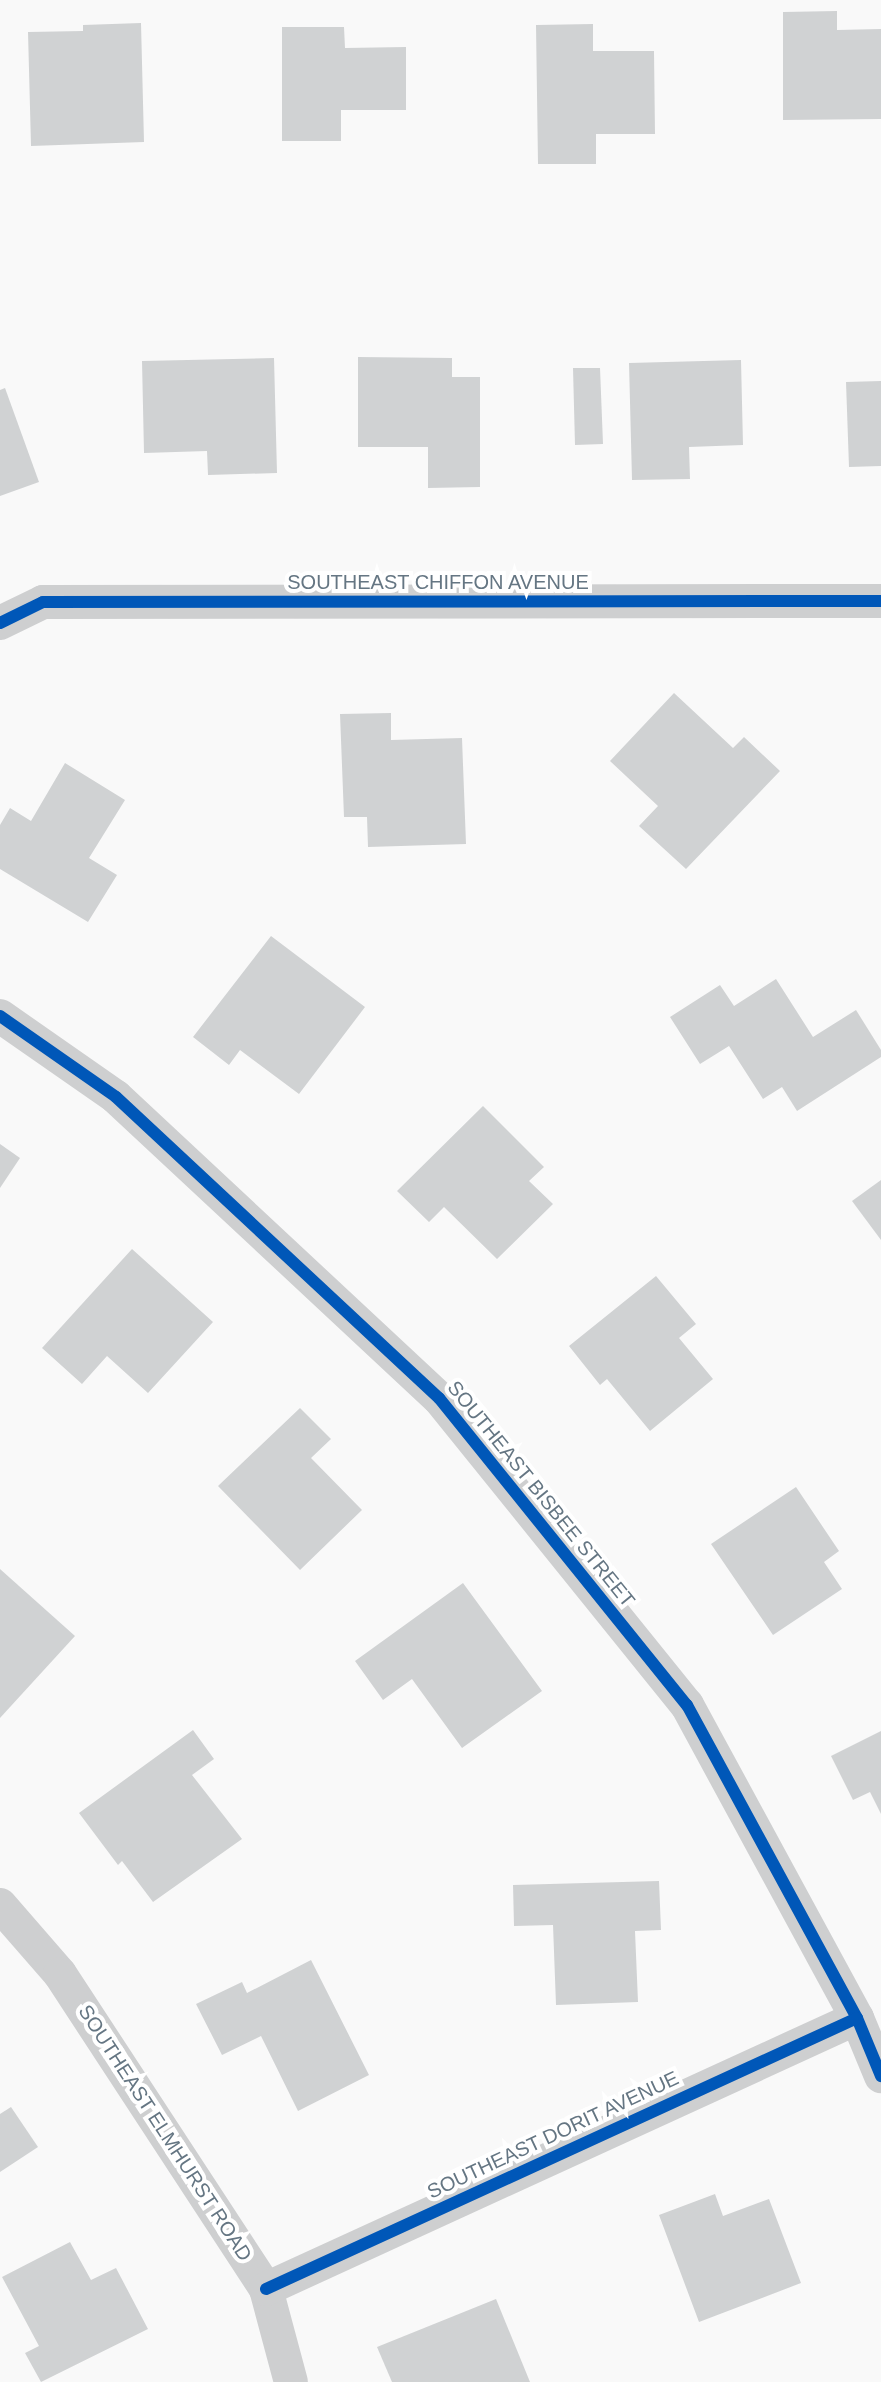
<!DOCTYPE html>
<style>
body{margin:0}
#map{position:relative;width:881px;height:2382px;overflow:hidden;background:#f9f9f9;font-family:Helvetica,sans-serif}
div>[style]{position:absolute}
.building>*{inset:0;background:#d0d2d3}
.street>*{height:34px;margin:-17px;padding:0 17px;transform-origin:17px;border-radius:17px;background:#cecfd0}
.cycleway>*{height:12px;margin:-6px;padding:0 6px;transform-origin:6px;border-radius:6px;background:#0057b8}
span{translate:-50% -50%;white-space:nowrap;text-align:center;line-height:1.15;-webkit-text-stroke:8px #fff;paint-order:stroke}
.street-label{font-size:20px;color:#657683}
</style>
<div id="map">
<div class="building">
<div style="clip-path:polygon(837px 11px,837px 30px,881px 29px,881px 119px,783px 120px,783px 12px)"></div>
<div style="clip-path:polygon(141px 23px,144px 142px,31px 146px,28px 32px,83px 31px,83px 25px)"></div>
<div style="clip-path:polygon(593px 24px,593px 51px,654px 51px,655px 134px,596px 134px,596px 164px,538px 164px,536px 25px)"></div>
<div style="clip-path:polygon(282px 27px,344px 27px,345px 48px,406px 47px,406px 110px,341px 110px,341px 141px,282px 141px)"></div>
<div style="clip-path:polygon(358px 357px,452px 358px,452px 377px,480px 377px,480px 487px,428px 488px,428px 447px,358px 447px)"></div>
<div style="clip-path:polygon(274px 358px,277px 473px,208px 475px,207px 451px,144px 453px,142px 361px)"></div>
<div style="clip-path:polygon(741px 360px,743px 445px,689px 447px,690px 479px,632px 480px,629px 363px)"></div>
<div style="clip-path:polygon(573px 368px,600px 368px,603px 444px,575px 445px)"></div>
<div style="clip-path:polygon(881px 381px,881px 466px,849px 467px,846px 382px)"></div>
<div style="clip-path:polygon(5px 388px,39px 482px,0 496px,0 390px)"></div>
<div style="clip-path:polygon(674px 693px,733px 748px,744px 737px,780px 771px,686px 869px,639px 826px,658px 806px,610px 761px)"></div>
<div style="clip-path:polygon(391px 713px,391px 740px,462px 738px,466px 844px,368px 847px,367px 817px,344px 817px,340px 714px)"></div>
<div style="clip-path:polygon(65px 763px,125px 800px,89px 858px,117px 875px,88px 922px,0 869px,0 825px,10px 808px,31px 821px)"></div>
<div style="clip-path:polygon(271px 936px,365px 1007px,299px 1094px,240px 1050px,229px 1065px,193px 1037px)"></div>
<div style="clip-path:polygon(776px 979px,813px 1037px,856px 1010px,881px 1050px,881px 1057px,797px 1111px,782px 1087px,763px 1099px,729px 1046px,700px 1064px,670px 1017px,720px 985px,734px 1006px)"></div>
<div style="clip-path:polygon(483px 1106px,544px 1167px,529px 1181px,553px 1204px,497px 1259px,444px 1207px,429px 1222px,397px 1191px)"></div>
<div style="clip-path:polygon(0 1144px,20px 1158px,0 1188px)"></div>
<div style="clip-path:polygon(881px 1180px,881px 1240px,852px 1201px)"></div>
<div style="clip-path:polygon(132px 1249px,213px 1322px,148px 1393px,107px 1356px,82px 1384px,42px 1348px)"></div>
<div style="clip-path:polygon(656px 1276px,696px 1324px,679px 1338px,713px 1379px,650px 1431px,607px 1379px,600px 1385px,569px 1346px)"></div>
<div style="clip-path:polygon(300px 1408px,331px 1439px,311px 1458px,362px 1510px,300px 1570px,218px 1486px)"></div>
<div style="clip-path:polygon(796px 1487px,839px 1551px,824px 1562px,842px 1589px,773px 1635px,711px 1544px)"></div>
<div style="clip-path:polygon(0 1569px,75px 1636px,0 1718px)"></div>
<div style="clip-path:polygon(463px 1583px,542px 1691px,462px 1748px,412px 1679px,383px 1700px,355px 1661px)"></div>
<div style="clip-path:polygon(193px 1730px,214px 1759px,192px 1775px,242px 1839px,153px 1902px,122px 1861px,118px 1865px,79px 1813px)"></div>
<div style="clip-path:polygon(881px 1731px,881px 1814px,870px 1792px,853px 1800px,831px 1756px)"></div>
<div style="clip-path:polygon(659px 1881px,661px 1930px,635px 1931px,638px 2002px,556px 2005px,553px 1925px,514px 1926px,513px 1885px)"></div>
<div style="clip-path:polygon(311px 1960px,369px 2075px,298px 2111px,261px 2036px,222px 2055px,196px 2004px,242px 1982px,247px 1993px)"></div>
<div style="clip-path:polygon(11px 2107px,38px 2147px,0 2172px,0 2114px)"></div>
<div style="clip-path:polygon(715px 2194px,723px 2216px,769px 2199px,801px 2283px,699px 2322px,659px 2215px)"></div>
<div style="clip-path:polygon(70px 2242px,91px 2280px,116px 2268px,148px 2329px,41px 2382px,25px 2353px,39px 2346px,2px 2277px)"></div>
<div style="clip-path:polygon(496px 2299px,530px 2382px,392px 2382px,377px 2347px)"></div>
</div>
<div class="street">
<div style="left:0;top:623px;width:48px;rotate:-26deg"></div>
<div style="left:43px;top:602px;width:838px;rotate:-0.07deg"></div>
<div style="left:0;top:1016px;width:141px;rotate:34.9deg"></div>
<div style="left:116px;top:1097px;width:442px;rotate:43deg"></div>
<div style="left:439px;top:1398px;width:395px;rotate:51.1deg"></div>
<div style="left:687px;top:1705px;width:356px;rotate:61.5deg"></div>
<div style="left:857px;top:2018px;width:63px;rotate:67.5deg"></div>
<div style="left:0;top:1905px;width:91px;rotate:49deg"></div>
<div style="left:60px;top:1974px;width:376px;rotate:56.8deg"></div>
<div style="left:266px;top:2289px;width:96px;rotate:75deg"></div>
<div style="left:266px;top:2289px;width:650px;rotate:-24.63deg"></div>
</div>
<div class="cycleway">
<div style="left:0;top:623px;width:48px;rotate:-26deg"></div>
<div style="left:43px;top:602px;width:838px;rotate:-0.07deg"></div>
<div style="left:0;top:1016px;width:141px;rotate:34.9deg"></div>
<div style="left:116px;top:1097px;width:442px;rotate:43deg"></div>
<div style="left:439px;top:1398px;width:395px;rotate:51.1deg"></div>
<div style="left:687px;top:1705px;width:356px;rotate:61.5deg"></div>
<div style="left:857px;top:2018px;width:63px;rotate:67.5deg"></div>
<div style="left:266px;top:2289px;width:650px;rotate:-24.63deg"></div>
</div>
<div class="street-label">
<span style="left:438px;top:582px">SOUTHEAST CHIFFON AVENUE</span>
<span style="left:541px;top:1494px;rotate:51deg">SOUTHEAST BISBEE STREET</span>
<span style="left:165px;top:2133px;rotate:57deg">SOUTHEAST ELMHURST ROAD</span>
<span style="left:553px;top:2135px;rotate:-25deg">SOUTHEAST DORIT AVENUE</span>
</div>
</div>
